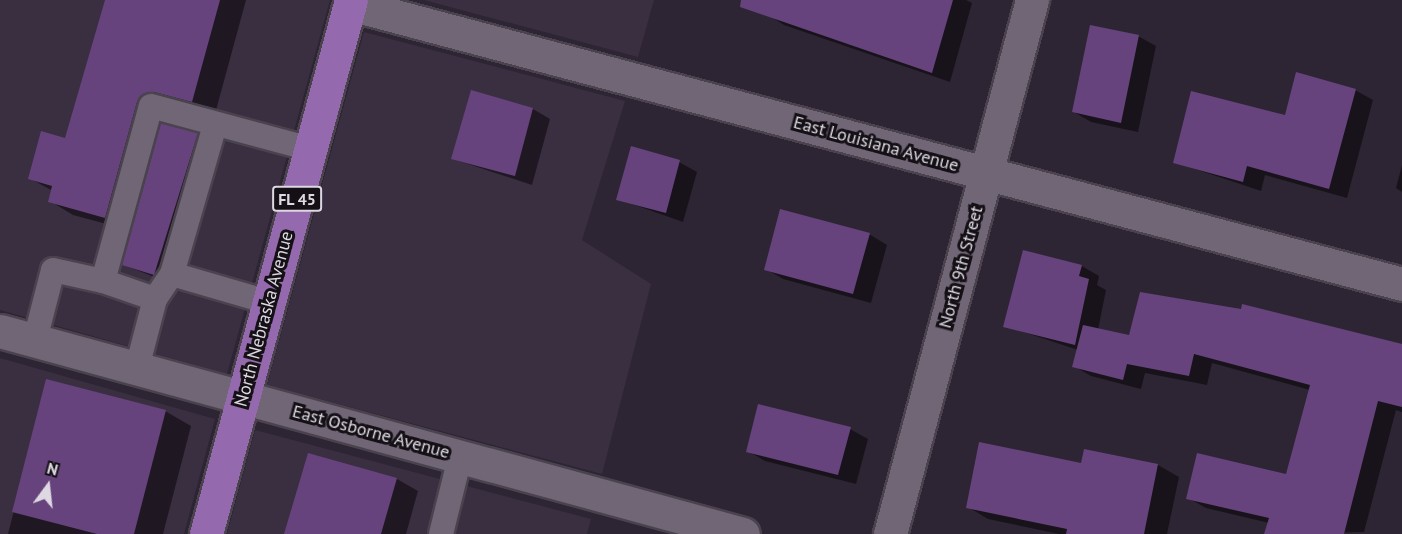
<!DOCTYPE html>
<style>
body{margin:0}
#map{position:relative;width:1402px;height:534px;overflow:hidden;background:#2d2533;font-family:"PT Sans",sans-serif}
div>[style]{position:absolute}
.built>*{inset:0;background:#3a2e41}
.shadow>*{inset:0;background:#0007}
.building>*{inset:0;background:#67437d}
.roads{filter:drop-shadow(2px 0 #4a434e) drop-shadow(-2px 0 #4a434e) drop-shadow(0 2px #4a434e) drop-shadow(0 -2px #4a434e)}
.service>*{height:24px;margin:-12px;padding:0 12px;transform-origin:12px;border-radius:12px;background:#706676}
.minor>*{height:33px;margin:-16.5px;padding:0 16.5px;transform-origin:16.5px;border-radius:16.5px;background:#706676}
.tertiary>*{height:33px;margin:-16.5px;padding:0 16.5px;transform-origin:16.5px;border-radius:16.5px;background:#706676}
.primary>*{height:33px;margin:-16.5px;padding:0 16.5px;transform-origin:16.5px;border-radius:16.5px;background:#9569ae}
span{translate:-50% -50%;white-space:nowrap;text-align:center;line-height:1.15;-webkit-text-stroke:6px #141016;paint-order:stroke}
.shield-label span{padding:2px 4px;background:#141016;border:2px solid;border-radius:4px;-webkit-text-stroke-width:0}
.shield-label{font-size:16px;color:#ddd8e1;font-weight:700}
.street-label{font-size:18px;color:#ddd8e1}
.north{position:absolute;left:18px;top:456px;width:60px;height:60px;-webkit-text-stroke:4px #141016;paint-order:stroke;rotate:15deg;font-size:16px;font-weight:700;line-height:24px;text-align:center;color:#ddd8e1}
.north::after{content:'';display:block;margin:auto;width:21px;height:27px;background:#ddd8e1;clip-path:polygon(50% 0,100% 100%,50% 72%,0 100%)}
</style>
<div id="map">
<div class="built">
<div style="clip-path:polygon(0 0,330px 0,227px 374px,0 310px)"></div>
<div style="clip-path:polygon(424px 0,654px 0,638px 57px)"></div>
<div style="clip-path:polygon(364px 32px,625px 101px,582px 240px,651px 284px,602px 474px,267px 385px)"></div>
<div style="clip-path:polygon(0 358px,215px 419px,184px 534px,0 534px)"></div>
<div style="clip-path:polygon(255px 430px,591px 519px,587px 534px,227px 534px)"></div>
</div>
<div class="shadow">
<div style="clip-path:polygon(106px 0,246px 0,215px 114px,163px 109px,129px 230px,73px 215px,50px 201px,53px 191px,29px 178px,66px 140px)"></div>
<div style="clip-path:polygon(771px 0,966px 0,972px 3px,950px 82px,784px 25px,767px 14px)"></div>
<div style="clip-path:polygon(1138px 36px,1156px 46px,1138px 132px,1091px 122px,1074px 112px)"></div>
<div style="clip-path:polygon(1355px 90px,1373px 100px,1347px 198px,1265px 175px,1261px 191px,1174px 162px)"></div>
<div style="clip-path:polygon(533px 109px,550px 119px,532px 185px,453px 159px)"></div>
<div style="clip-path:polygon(197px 135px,215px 145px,172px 284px,124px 265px)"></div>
<div style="clip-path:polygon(679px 162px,697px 172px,683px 222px,618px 199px)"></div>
<div style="clip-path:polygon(1402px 165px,1402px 192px,1396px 188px)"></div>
<div style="clip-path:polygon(869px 234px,887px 245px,871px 303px,783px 279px,766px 269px)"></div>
<div style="clip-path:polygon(1024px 252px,1082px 266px,1099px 276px,1097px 285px,1106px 290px,1098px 330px,1130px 337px,1402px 346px,1402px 412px,1396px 410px,1364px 532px,1266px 534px,1269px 523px,1206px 508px,1188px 498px,1287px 475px,1310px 390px,1212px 363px,1207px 385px,1145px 373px,1141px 389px,1091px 376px,1074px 366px,1078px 350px,1005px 326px)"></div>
<div style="clip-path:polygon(47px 381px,165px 411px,191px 426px,163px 534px,8px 534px)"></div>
<div style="clip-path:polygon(850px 429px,868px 439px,856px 484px,765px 461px,748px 451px)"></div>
<div style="clip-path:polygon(1085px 450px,1158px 465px,1179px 477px,1167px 534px,1059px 534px,988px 519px,968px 507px,1082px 465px)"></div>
<div style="clip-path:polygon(309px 454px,397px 479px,418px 491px,406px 534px,286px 534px)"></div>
</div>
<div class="building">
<div style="clip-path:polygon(105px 0,220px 0,192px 102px,154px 92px,137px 102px,105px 218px,48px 202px,52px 186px,28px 179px,41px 131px,65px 138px)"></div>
<div style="clip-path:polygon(741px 0,953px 0,932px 73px,740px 7px)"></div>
<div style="clip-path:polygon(1090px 25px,1139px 35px,1121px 123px,1072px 112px)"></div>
<div style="clip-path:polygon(1296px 72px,1356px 89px,1329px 189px,1247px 166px,1243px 182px,1173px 163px,1191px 91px,1285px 115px)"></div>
<div style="clip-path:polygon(471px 90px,533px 108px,515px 176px,451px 159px)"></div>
<div style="clip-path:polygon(161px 123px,198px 133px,154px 275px,122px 265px)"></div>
<div style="clip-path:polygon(631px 146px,680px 160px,666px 213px,616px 200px)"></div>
<div style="clip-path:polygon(780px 209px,870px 233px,853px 294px,764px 270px)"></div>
<div style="clip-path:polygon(1023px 250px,1082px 265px,1079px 276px,1089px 279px,1075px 345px,1003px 327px)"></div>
<div style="clip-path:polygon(1140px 292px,1241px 309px,1242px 304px,1402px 344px,1402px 407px,1378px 401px,1344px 534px,1264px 534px,1269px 518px,1186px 499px,1197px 453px,1286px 474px,1310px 385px,1194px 354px,1189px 376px,1127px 364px,1123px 380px,1072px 367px,1083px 325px,1129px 335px)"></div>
<div style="clip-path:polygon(46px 379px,166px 410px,134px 534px,97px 534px,12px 512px)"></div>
<div style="clip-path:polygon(758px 404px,851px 427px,838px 475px,746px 452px)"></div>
<div style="clip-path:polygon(979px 442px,1081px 463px,1084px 449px,1158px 464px,1144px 534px,1066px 534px,1067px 529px,966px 508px)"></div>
<div style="clip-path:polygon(308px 453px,397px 478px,381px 534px,284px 534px)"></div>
</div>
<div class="roads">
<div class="service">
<div style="left:215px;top:125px;width:155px;rotate:106.1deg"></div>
<div style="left:172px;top:274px;width:100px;rotate:16.3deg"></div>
<div style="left:103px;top:281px;width:55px;rotate:19.1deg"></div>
<div style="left:35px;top:340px;width:72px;rotate:-75.6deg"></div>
<div style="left:53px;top:270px;width:51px;rotate:12.4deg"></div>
<div style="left:103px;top:281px;width:181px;rotate:-74.7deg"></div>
<div style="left:151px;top:106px;width:165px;rotate:15.1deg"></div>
<div style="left:137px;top:368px;width:71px;rotate:-75.4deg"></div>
<div style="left:155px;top:299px;width:30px;rotate:-56deg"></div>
<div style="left:441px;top:534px;width:79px;rotate:-76.1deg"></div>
</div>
<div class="minor">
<div style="left:350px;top:4px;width:1089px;rotate:14.9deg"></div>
<div style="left:890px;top:534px;width:553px;rotate:-75.11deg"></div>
</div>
<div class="tertiary">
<div style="left:0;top:331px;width:770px;rotate:15.28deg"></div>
</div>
<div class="primary">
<div style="left:206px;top:534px;width:553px;rotate:-74.81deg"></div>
</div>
</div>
<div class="shield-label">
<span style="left:297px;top:199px">FL 45</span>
</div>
<div class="street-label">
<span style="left:876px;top:144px;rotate:15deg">East Louisiana Avenue</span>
<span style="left:961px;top:267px;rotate:-75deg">North 9th Street</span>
<span style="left:264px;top:319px;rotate:-75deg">North Nebraska Avenue</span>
<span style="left:371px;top:432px;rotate:15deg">East Osborne Avenue</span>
</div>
<div class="north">N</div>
</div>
